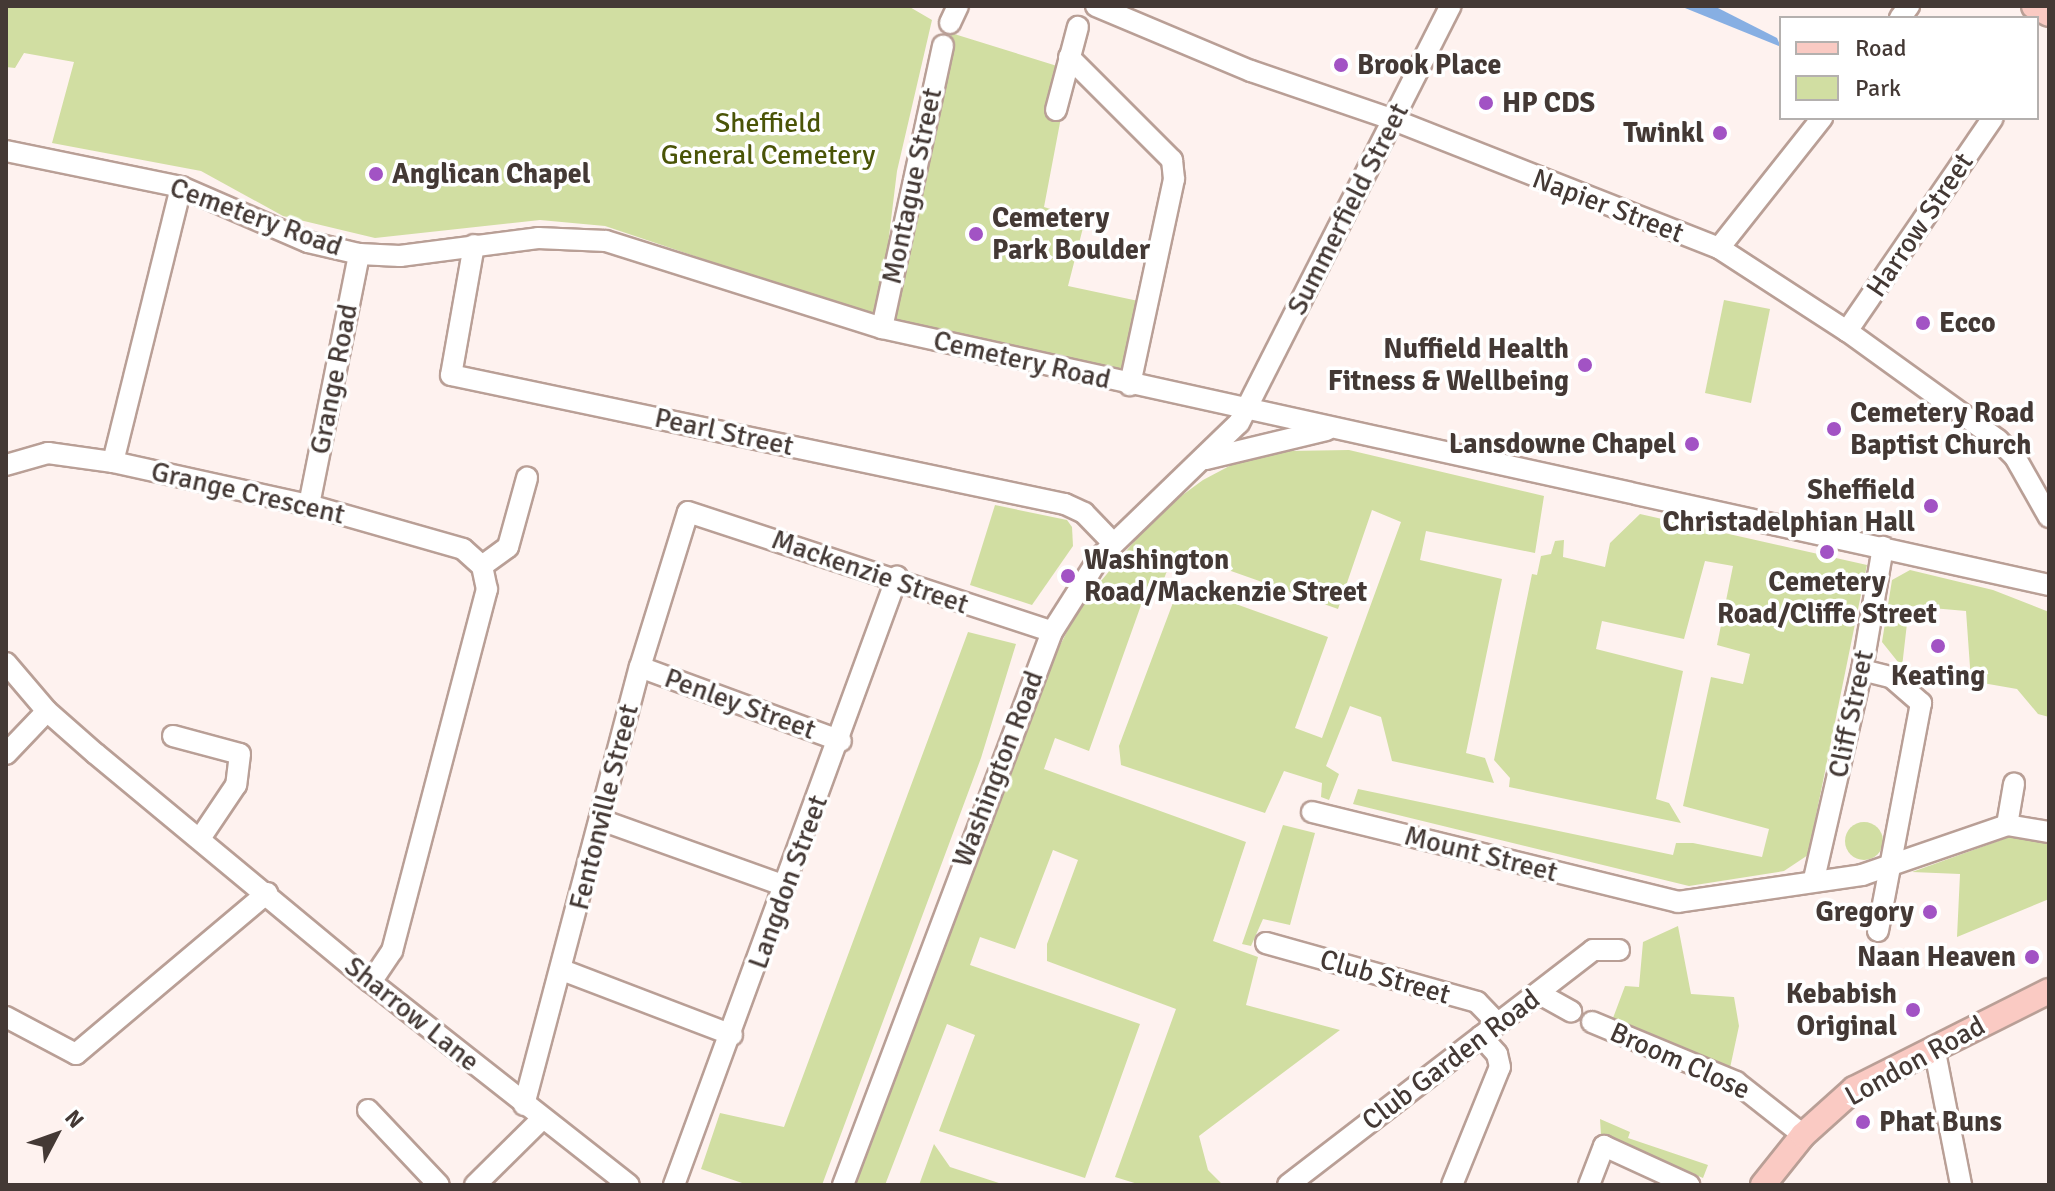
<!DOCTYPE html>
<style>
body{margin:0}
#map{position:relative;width:2055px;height:1191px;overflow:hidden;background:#fef2ef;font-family:Signika,sans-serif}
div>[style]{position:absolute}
.green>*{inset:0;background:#d1dea2}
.round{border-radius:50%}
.water>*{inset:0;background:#87afe3}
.roads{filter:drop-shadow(2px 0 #b99f96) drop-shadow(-2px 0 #b99f96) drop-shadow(0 2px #b99f96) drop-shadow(0 -2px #b99f96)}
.minor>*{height:20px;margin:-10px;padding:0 10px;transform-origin:10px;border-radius:10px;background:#fff}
.major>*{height:24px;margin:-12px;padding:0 12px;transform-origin:12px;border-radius:12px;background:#facac3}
.dots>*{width:22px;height:22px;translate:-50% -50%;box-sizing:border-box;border:4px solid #fff;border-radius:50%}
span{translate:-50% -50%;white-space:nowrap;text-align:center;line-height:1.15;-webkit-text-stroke:7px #fff;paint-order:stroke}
.poi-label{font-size:28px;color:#443935;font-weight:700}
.left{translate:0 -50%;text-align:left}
.right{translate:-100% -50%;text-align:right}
.park-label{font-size:28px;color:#4a5407}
.street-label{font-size:28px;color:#443935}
.frame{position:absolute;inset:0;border:8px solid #443935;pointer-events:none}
.legend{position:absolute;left:1779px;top:16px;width:260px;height:104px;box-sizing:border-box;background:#fff;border:2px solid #b4b0ae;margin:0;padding:10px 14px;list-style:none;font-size:24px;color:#443935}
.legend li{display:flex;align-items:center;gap:16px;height:40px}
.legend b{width:40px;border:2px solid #b4b0ae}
.north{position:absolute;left:16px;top:1095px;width:80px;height:80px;-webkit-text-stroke:6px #fff;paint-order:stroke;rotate:49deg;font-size:22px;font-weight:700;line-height:32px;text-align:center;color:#443935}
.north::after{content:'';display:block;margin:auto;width:28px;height:36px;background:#443935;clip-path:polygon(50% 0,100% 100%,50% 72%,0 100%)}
</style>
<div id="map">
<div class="green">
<div style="clip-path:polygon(6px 6px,908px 6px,932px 20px,897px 171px,879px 318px,605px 226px,540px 220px,375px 238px,283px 216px,201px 171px,52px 143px,74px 62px,24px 53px,15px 68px,6px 67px)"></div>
<div style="clip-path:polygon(951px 33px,1070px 70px,1044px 207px,1085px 220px,1068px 286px,1143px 302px,1127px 377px,892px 323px)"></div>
<div style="clip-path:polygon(1724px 300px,1770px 309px,1751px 403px,1705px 393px)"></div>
<div style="clip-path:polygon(1349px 450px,1544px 496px,1535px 553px,1426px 531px,1420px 560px,1502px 579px,1466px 753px,1485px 758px,1494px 783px,1392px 761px,1381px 717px,1350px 706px,1326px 766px,1339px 774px,1329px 800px,1321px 797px,1322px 783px,1284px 771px,1265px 813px,1121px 765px,1119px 746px,1180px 584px,1328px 637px,1295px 728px,1322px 738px,1401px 522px,1372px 510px,1338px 609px,1197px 559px,1192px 571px,1170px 563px,1162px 584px,1150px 580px,1089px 751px,1055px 738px,1044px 769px,1246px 842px,1213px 941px,1258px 957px,1246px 1005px,1340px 1030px,1199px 1136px,1208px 1170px,1223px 1185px,1141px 1185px,1115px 1177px,1176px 1009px,1047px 961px,1047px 944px,1078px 860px,1053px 850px,1015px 949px,980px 937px,970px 965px,1140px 1024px,1085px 1178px,939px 1131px,975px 1035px,947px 1024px,885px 1185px,855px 1185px,1053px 659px,1080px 606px,1158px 513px,1203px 480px,1237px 462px,1287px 451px)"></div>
<div style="clip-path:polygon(995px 505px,1067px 520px,1072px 527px,1073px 546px,1032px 605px,970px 585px)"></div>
<div style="clip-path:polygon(1640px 514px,1867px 565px,1808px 855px,1784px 871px,1689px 886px,1353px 804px,1358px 789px,1673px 855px,1676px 843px,1693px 843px,1762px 857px,1769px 829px,1683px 806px,1711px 677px,1743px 684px,1750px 654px,1717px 645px,1733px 566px,1705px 561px,1684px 639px,1602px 621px,1596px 649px,1683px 671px,1656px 799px,1669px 803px,1681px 823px,1509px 787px,1510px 778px,1494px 760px,1532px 574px,1537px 575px,1541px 556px,1551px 554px,1555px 541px,1564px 540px,1563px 557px,1605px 567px,1610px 543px)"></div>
<div style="clip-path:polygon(1910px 570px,1993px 590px,2049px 612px,2049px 717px,2038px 714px,2017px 689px,1971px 681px,1966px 611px,1909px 606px,1902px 667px,1882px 642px,1892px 580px)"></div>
<div style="clip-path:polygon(968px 632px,1016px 644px,981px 758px,822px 1185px,748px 1185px,701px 1169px,720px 1113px,784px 1127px)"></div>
<div class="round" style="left:1845px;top:822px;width:38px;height:38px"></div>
<div style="clip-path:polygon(1283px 825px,1315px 833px,1290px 925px,1263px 919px,1251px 946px,1242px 944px)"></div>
<div style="clip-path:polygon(2015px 835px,2049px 837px,2049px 899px,1957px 937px,1960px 874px,1912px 872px)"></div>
<div style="clip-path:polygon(1678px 926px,1691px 994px,1734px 997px,1739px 1026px,1730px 1068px,1613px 1018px,1625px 986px,1639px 987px,1643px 942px)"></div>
<div style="clip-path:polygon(1600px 1119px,1630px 1132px,1628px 1138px,1708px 1165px,1703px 1178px,1601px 1135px)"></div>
<div style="clip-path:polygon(934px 1144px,950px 1167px,1005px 1185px,919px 1185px)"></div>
</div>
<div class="water">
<div style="clip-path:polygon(1680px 6px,1714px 6px,1777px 38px,1781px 47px)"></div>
</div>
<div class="roads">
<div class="minor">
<div style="left:1096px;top:6px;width:168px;rotate:22.8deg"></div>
<div style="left:1251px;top:71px;width:151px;rotate:18.9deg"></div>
<div style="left:1394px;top:120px;width:349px;rotate:21.5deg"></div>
<div style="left:1719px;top:248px;width:153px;rotate:33deg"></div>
<div style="left:1847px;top:331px;width:186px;rotate:35.8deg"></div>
<div style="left:1998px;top:440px;width:24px;rotate:45deg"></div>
<div style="left:2015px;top:457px;width:69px;rotate:60.5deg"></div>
<div style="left:1900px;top:18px;width:15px;rotate:-53deg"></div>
<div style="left:950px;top:23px;width:19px;rotate:-65deg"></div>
<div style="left:1069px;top:57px;width:146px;rotate:45deg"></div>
<div style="left:1172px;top:160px;width:19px;rotate:84deg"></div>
<div style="left:1174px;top:179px;width:211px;rotate:102.1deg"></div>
<div style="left:1056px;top:110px;width:86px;rotate:-75.2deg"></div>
<div style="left:6px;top:151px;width:179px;rotate:11.6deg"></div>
<div style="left:181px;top:187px;width:138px;rotate:23.4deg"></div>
<div style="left:308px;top:242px;width:52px;rotate:13.2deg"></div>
<div style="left:359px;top:254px;width:41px;rotate:2.8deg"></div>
<div style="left:400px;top:256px;width:139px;rotate:-7.4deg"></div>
<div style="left:538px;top:238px;width:68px;rotate:2.5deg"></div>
<div style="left:606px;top:241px;width:289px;rotate:17.5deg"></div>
<div style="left:882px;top:328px;width:1195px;rotate:12.42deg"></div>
<div style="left:474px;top:245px;width:132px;rotate:100deg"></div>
<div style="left:451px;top:375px;width:627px;rotate:11.87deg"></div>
<div style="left:1065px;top:504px;width:21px;rotate:25deg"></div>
<div style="left:1084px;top:513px;width:42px;rotate:46deg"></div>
<div style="left:1719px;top:248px;width:166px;rotate:-51.6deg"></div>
<div style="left:882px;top:328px;width:289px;rotate:-77.8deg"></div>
<div style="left:1847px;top:331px;width:258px;rotate:-55.6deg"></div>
<div style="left:1206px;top:459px;width:124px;rotate:-13.5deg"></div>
<div style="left:113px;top:462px;width:283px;rotate:-76.1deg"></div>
<div style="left:6px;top:465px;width:44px;rotate:-15.9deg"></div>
<div style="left:48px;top:453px;width:66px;rotate:7.9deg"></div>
<div style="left:113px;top:462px;width:201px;rotate:12.4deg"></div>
<div style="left:309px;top:505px;width:160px;rotate:15.9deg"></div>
<div style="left:463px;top:549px;width:25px;rotate:42deg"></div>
<div style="left:482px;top:566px;width:24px;rotate:78deg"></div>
<div style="left:487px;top:589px;width:374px;rotate:104.7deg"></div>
<div style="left:392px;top:951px;width:37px;rotate:124deg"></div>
<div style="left:309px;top:505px;width:256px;rotate:-78.7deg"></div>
<div style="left:482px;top:566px;width:32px;rotate:-36deg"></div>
<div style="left:508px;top:547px;width:72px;rotate:-74.6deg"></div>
<div style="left:6px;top:663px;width:63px;rotate:49.5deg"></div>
<div style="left:47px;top:711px;width:65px;rotate:41.3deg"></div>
<div style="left:96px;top:754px;width:357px;rotate:39.7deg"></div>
<div style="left:371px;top:982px;width:328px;rotate:38.2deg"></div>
<div style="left:640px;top:667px;width:214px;rotate:20.2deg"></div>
<div style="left:1862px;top:670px;width:30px;rotate:14deg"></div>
<div style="left:1891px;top:677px;width:40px;rotate:41deg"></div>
<div style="left:1921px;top:703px;width:232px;rotate:100.7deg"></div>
<div style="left:173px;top:736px;width:69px;rotate:15deg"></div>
<div style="left:240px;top:754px;width:31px;rotate:97deg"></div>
<div style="left:236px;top:785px;width:63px;rotate:123.9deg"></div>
<div style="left:6px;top:754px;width:59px;rotate:-46.4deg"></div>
<div style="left:1312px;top:812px;width:377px;rotate:13.8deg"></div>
<div style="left:1678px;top:902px;width:186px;rotate:-8.3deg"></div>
<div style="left:1862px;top:875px;width:153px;rotate:-19deg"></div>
<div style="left:2007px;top:825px;width:43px;rotate:9.5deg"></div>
<div style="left:601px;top:820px;width:195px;rotate:19.7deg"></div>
<div style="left:2007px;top:825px;width:42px;rotate:-80.3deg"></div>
<div style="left:1814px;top:879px;width:214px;rotate:-77.1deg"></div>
<div style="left:1862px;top:670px;width:125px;rotate:-80.3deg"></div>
<div style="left:1266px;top:943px;width:219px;rotate:15.6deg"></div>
<div style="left:1477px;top:1002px;width:29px;rotate:46deg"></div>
<div style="left:562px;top:970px;width:182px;rotate:20.9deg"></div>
<div style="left:1538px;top:993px;width:38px;rotate:29deg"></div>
<div style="left:6px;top:1017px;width:79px;rotate:27.9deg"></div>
<div style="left:76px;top:1054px;width:250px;rotate:-40.1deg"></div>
<div style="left:1592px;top:1022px;width:156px;rotate:22.6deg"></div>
<div style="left:1736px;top:1082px;width:85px;rotate:38.3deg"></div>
<div style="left:1934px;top:1047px;width:141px;rotate:78.9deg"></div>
<div style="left:524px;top:1105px;width:453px;rotate:-75.2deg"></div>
<div style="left:640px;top:667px;width:162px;rotate:-72.8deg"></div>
<div style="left:688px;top:512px;width:383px;rotate:18.2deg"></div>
<div style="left:368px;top:1110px;width:103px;rotate:46.6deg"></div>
<div style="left:475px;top:1185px;width:94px;rotate:-44.6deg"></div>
<div style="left:674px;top:1185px;width:648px;rotate:-69.86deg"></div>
<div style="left:843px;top:1185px;width:591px;rotate:-69.3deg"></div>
<div style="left:1052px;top:632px;width:88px;rotate:-57.6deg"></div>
<div style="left:1099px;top:558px;width:194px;rotate:-44deg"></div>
<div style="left:1239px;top:423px;width:468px;rotate:-63.1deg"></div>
<div style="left:1288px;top:1185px;width:385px;rotate:-37.6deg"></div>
<div style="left:1593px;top:950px;width:26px"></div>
<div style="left:1452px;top:1185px;width:127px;rotate:-67.9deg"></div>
<div style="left:1500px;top:1067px;width:13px;rotate:-103deg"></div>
<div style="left:1497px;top:1054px;width:24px;rotate:-132deg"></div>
<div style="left:1589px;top:1185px;width:42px;rotate:-69deg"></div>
<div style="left:1604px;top:1146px;width:94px;rotate:24.6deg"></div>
</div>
<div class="major">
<div style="left:2034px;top:6px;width:17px;rotate:28deg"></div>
<div style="left:1763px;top:1185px;width:64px;rotate:-51.3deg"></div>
<div style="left:1803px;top:1135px;width:69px;rotate:-42deg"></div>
<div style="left:1854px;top:1089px;width:218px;rotate:-26.7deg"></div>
</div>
</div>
<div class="dots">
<div style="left:1341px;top:65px;background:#a253c4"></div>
<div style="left:1486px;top:103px;background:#a253c4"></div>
<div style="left:1720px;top:133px;background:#a253c4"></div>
<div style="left:376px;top:174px;background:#a253c4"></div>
<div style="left:976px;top:234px;background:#a253c4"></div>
<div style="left:1923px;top:323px;background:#a253c4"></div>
<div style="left:1585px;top:365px;background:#a253c4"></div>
<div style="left:1834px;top:429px;background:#a253c4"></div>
<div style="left:1692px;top:444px;background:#a253c4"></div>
<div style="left:1931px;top:506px;background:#a253c4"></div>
<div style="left:1827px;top:552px;background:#a253c4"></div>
<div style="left:1068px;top:576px;background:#a253c4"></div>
<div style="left:1938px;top:646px;background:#a253c4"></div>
<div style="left:1930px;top:912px;background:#a253c4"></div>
<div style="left:2032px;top:957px;background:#a253c4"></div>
<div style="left:1913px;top:1010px;background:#a253c4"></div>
<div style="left:1863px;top:1122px;background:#a253c4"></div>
</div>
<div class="poi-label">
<span class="left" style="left:1357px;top:65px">Brook Place</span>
<span class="left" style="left:1502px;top:103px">HP CDS</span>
<span class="right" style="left:1704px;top:133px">Twinkl</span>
<span class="left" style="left:392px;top:174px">Anglican Chapel</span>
<span class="left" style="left:992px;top:234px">Cemetery<br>Park Boulder</span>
<span class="left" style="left:1939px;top:323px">Ecco</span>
<span class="right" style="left:1569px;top:365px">Nuffield Health<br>Fitness &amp; Wellbeing</span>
<span class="left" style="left:1850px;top:429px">Cemetery Road<br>Baptist Church</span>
<span class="right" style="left:1676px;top:444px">Lansdowne Chapel</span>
<span class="right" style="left:1915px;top:506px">Sheffield<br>Christadelphian Hall</span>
<span class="left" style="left:1084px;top:576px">Washington<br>Road/Mackenzie Street</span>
<span style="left:1827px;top:598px">Cemetery<br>Road/Cliffe Street</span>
<span style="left:1938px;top:676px">Keating</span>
<span class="right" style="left:1914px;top:912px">Gregory</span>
<span class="right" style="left:2016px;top:957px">Naan Heaven</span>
<span class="right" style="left:1897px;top:1010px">Kebabish<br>Original</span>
<span class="left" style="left:1879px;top:1122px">Phat Buns</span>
</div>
<div class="park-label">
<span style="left:768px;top:139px">Sheffield<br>General Cemetery</span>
</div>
<div class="street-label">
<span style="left:912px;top:186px;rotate:-78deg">Montague Street</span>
<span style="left:1608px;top:206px;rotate:21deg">Napier Street</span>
<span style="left:1348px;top:209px;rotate:-63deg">Summerfield Street</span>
<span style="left:256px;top:217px;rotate:20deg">Cemetery Road</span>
<span style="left:1920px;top:225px;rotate:-56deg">Harrow Street</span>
<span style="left:1022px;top:360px;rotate:13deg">Cemetery Road</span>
<span style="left:334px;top:379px;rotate:-79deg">Grange Road</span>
<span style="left:724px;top:432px;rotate:12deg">Pearl Street</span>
<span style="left:248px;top:493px;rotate:13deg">Grange Crescent</span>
<span style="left:870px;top:572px;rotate:19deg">Mackenzie Street</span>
<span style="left:740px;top:704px;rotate:20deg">Penley Street</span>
<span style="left:1851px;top:714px;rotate:-78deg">Cliff Street</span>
<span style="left:998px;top:769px;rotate:-69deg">Washington Road</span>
<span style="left:604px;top:807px;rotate:-76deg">Fentonville Street</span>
<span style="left:1481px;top:854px;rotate:14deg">Mount Street</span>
<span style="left:788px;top:882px;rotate:-70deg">Langdon Street</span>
<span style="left:1385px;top:977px;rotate:16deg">Club Street</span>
<span style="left:412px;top:1014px;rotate:39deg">Sharrow Lane</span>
<span style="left:1451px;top:1060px;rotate:-37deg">Club Garden Road</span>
<span style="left:1680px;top:1061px;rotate:24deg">Broom Close</span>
<span style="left:1915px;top:1061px;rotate:-29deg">London Road</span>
</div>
<div class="frame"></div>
<ul class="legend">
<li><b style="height:10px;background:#facac3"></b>Road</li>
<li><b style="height:22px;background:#d1dea2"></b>Park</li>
</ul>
<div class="north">N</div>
</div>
